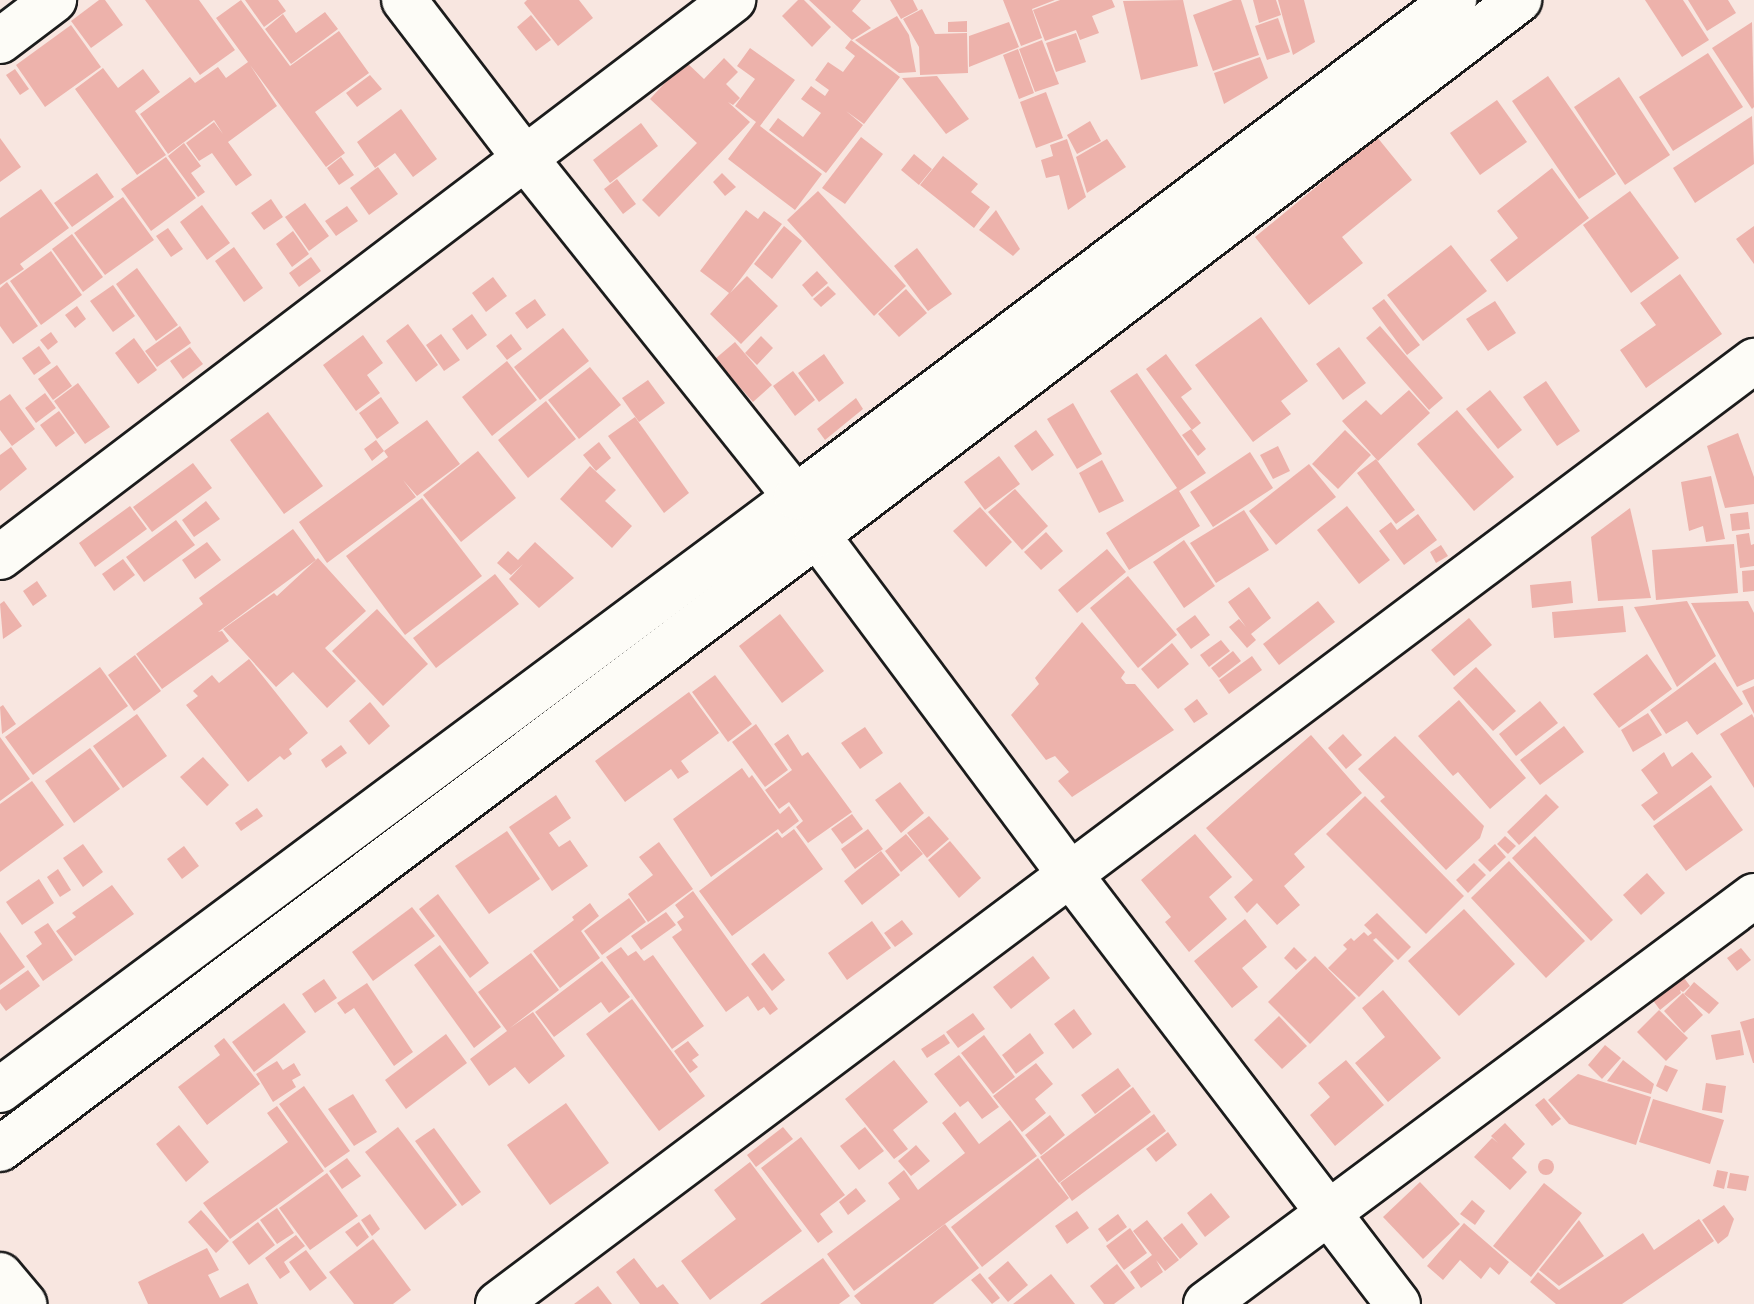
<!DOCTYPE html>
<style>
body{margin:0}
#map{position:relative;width:1754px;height:1304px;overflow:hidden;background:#f8e6e0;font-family:"Balsamiq Sans",sans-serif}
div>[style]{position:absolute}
.building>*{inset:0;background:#edb2ab}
.round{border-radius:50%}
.roads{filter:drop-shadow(2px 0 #1c1c1c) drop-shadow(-2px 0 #1c1c1c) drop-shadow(0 2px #1c1c1c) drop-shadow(0 -2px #1c1c1c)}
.minor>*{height:44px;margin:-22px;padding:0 22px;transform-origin:22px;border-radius:22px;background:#fdfcf7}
.tertiary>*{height:44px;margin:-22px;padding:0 22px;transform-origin:22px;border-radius:22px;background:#fdfcf7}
span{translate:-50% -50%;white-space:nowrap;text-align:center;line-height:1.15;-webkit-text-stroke:6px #fdfcf7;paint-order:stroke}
</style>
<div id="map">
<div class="building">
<div style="clip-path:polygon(99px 0,105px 0,123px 25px,91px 48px,71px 21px)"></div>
<div style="clip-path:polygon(145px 0,199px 0,235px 50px,200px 75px)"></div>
<div style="clip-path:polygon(241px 0,290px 66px,339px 31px,369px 73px,315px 112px,345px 153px,326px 167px,250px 65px,277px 106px,228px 142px,252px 175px,236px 186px,212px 153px,199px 161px,186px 143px,214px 122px,223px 134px,214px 120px,168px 154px,140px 114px,190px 77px,195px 83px,218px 67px,226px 78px,248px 62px,216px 18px)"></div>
<div style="clip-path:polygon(245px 0,278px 0,286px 11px,264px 27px)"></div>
<div style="clip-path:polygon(527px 0,579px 0,593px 18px,558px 46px,524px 3px)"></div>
<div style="clip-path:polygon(798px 0,804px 0,831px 27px,812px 47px,782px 16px)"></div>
<div style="clip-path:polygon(809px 0,861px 0,852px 11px,871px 28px,852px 40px)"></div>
<div style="clip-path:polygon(890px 0,913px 0,918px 10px,901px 19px)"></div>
<div style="clip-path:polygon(1003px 0,1055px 0,1032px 9px,1042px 38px,1021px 46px)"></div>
<div style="clip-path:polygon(1060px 0,1112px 0,1115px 7px,1092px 16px,1099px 33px,1080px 40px,1076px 30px,1045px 41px,1033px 10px)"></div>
<div style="clip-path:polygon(1183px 0,1198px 66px,1141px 80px,1123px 1px)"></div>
<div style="clip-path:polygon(1233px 0,1241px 0,1259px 55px,1213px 71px,1193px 15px)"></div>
<div style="clip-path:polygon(1253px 0,1276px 0,1281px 15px,1259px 23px)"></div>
<div style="clip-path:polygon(1278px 0,1304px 0,1315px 42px,1293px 55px)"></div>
<div style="clip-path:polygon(1645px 0,1683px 0,1709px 40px,1682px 57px)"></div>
<div style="clip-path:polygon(1688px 0,1728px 0,1736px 13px,1707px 31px)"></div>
<div style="clip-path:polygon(922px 9px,935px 34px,967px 33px,968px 73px,920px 75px,919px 47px,903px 19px)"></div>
<div style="clip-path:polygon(325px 12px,338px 29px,291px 64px,265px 29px,283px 14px,296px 33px)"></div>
<div style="clip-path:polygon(531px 15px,551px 40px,536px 51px,517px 27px)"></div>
<div style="clip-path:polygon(897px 16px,909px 35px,916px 72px,899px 73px,855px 40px)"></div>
<div style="clip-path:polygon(1278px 18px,1290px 52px,1267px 60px,1255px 26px)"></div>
<div style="clip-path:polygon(967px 21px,967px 32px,948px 32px,948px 22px)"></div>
<div style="clip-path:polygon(1009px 22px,1019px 47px,969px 67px,969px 36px)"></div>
<div style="clip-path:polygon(1752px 22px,1754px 107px,1752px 109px,1712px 48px)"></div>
<div style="clip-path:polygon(71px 25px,101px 67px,45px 107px,16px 65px)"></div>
<div style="clip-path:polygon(1076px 33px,1086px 62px,1056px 72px,1046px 43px)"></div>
<div style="clip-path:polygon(851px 40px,900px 77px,864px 124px,846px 111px,863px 125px,826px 173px,769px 130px,778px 118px,803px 137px,821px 113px,801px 99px,811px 86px,825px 96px,829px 90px,815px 80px,828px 62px,843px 72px,855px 56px,845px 48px)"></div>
<div style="clip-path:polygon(1042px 40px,1059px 84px,1035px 92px,1019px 49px)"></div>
<div style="clip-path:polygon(750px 48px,795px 80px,760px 126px,822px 174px,795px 210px,728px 159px,756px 122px,735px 106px,755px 79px,737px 66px)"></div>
<div style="clip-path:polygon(1018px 49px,1034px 93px,1019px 99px,1003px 55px)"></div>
<div style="clip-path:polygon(1708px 53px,1743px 107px,1673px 151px,1639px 97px)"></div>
<div style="clip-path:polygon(1260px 57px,1268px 78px,1224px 104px,1214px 73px)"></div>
<div style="clip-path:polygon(724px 58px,738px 72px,726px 84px,740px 98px,733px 105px,728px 102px,750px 122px,659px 217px,642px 200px,697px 143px,650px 99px,685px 61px,704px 79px)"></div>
<div style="clip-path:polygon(103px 68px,118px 88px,143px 69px,160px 92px,135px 111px,166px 155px,137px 175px,75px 89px)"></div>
<div style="clip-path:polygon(15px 69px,29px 89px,20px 95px,6px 75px)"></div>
<div style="clip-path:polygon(370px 75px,382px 89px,357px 107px,346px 93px)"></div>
<div style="clip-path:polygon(937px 76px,969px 119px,946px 134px,902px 78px)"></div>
<div style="clip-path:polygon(1548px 76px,1616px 174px,1579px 199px,1512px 101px)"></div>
<div style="clip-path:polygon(1619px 77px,1670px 155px,1625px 185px,1574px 107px)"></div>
<div style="clip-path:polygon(1046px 92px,1063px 138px,1036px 148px,1020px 102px)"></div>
<div style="clip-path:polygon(1497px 100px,1527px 142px,1480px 175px,1450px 133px)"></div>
<div style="clip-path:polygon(401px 109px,437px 159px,413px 177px,395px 153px,375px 168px,357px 142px)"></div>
<div style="clip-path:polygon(1752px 116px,1754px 164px,1695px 203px,1673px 168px)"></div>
<div style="clip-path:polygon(1090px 121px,1101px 141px,1077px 154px,1067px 135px)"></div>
<div style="clip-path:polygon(641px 123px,658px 146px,610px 183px,593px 160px)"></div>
<div style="clip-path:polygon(861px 137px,883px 154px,845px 204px,822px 188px)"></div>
<div style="clip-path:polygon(1377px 137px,1412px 180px,1342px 237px,1363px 263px,1309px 305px,1255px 237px)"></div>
<div style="clip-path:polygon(0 138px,21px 167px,0 182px)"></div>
<div style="clip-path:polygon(1067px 139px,1086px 197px,1068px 210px,1059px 175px,1046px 178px,1041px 160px,1053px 156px,1050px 145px)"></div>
<div style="clip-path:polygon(1107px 139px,1126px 167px,1087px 193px,1076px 157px)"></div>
<div style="clip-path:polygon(184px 143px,201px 166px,191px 173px,205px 192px,198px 197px,168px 156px)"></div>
<div style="clip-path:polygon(914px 154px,932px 169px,919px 185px,901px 170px)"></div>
<div style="clip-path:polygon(943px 156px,978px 184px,971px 192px,990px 207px,974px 228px,920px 185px)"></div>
<div style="clip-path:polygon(166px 157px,196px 198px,151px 231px,121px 189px)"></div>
<div style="clip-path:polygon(341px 157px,354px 175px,339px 185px,327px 168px)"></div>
<div style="clip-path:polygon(378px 167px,398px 194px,369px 215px,350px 188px)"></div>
<div style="clip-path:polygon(1552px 168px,1589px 218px,1507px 282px,1490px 260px,1518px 238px,1497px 211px)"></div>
<div style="clip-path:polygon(97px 173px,114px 197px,72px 227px,54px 203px)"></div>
<div style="clip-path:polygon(722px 173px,736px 187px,725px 196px,713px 182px)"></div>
<div style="clip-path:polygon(617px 179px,636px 204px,623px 214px,604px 189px)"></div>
<div style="clip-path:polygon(41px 189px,69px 228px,20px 264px,24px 269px,0 285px,0 218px)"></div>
<div style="clip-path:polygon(818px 191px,906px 286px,874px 316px,787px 220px)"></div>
<div style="clip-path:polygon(1630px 191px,1679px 258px,1631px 293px,1583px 225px)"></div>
<div style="clip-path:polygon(123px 197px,154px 240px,105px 275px,74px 233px)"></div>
<div style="clip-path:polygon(271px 199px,283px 217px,264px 230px,251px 213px)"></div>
<div style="clip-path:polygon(305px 203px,329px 236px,309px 251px,285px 217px)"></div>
<div style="clip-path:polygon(202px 205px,230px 243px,207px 260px,180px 222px)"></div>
<div style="clip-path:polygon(347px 206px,358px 221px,336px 236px,325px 221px)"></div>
<div style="clip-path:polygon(746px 210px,758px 219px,764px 211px,782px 224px,730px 293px,747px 276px,778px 306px,741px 344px,710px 314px,729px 293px,700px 271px)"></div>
<div style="clip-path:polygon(996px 210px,1020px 249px,1013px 256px,979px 230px)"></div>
<div style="clip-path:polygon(784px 226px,802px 241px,772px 279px,754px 264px)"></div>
<div style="clip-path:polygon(1754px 226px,1754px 264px,1736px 239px)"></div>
<div style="clip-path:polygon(168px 228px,183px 249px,171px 257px,156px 236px)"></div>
<div style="clip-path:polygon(293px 231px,309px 254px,292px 267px,276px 244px)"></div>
<div style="clip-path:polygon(72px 234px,103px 277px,83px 292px,52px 249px)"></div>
<div style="clip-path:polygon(1451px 245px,1487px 291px,1423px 341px,1387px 295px)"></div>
<div style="clip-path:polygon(234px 247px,263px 288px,244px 302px,215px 261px)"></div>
<div style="clip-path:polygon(917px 248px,952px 294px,928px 311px,894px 266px)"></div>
<div style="clip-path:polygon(51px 251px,82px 295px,41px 325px,10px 281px)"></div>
<div style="clip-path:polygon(311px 257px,321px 271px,299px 287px,289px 273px)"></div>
<div style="clip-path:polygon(137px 268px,178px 325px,156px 341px,116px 284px)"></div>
<div style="clip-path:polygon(817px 271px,828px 283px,812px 297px,802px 285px)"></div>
<div style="clip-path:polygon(1680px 274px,1722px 334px,1646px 388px,1620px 350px,1656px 325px,1640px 303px)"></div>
<div style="clip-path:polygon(493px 277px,507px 296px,486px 312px,472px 293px)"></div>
<div style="clip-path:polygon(7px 282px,38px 326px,13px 344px,0 326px,0 288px)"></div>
<div style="clip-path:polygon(113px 285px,135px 316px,113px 332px,90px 301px)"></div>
<div style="clip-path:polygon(828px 286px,836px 294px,821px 307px,813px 299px)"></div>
<div style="clip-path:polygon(906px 289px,927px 313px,899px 337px,878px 314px)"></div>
<div style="clip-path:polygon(535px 299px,546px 315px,527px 329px,515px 313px)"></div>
<div style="clip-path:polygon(1384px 299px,1420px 345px,1407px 355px,1372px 308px)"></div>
<div style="clip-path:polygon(1495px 301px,1516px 333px,1488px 351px,1466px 319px)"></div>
<div style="clip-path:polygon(77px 306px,86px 319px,75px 328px,65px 315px)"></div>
<div style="clip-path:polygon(472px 314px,487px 335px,467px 350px,452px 329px)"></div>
<div style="clip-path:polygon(1261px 317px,1308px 381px,1281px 401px,1291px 414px,1253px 442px,1195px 365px)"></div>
<div style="clip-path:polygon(408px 324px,438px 365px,416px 382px,386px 341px)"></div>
<div style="clip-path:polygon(180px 326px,191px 343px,157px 367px,145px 351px)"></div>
<div style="clip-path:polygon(1380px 326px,1443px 398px,1429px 410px,1366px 338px)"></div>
<div style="clip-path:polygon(563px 328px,589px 361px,540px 400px,514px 367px)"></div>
<div style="clip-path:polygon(51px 332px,58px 342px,48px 350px,40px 340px)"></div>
<div style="clip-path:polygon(441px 334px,460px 360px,444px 371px,426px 345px)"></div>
<div style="clip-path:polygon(511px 334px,522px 349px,507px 360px,496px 346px)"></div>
<div style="clip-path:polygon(363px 335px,383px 363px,367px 375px,380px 393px,356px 411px,323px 365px)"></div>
<div style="clip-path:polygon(761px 336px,773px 348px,757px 365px,745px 353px)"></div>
<div style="clip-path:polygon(134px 338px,157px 370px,138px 384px,115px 353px)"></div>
<div style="clip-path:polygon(735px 342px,772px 385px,753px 402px,715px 359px)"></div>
<div style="clip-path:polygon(39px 346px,51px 363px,34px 375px,22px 358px)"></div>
<div style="clip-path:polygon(190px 347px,203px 364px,183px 379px,170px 361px)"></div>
<div style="clip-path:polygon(1339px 347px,1366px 383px,1343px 400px,1316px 364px)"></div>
<div style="clip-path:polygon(824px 354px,844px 383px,819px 402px,798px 373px)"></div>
<div style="clip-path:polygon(1166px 354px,1192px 389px,1181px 397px,1201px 423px,1192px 430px,1146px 369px)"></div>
<div style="clip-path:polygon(507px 361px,537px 400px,492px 436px,462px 397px)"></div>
<div style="clip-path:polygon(57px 365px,72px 386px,53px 400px,38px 379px)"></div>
<div style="clip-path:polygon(590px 367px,621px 405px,579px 439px,548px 400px)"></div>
<div style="clip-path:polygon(793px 371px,815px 400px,795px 416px,773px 386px)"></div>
<div style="clip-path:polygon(1137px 373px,1206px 473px,1179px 491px,1200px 526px,1129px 570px,1106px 533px,1177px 488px,1110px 391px)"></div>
<div style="clip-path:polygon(648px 380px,665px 403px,639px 422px,622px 398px)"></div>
<div style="clip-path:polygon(1546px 381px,1580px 431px,1557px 446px,1523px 397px)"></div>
<div style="clip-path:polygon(78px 383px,110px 427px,85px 444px,54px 401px)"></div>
<div style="clip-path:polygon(1409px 390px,1430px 413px,1378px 461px,1342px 421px,1366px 400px,1381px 415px)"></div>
<div style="clip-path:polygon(1490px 390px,1522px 430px,1498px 449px,1466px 409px)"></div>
<div style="clip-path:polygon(45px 393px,56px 408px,36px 423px,25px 408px)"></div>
<div style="clip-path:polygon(10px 394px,35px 429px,12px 446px,0 430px,0 401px)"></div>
<div style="clip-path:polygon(381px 397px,399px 423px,377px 439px,359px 413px)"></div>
<div style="clip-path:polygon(856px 398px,863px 409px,825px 440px,817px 429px)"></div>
<div style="clip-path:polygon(546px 401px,576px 439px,528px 478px,498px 440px)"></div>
<div style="clip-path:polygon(1073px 403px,1102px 454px,1077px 469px,1047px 419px)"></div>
<div style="clip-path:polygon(1457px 410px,1514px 477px,1474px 511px,1417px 444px)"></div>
<div style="clip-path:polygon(59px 411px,75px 433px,56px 447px,40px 425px)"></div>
<div style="clip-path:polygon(268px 412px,323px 486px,284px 514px,230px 440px)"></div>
<div style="clip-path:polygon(635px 417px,689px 493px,664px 513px,608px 436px)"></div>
<div style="clip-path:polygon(427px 420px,460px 464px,417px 496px,403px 480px,416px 497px,327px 563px,299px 522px,388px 457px,384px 451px,372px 461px,364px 449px,376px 440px,384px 451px)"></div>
<div style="clip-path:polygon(1191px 429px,1206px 449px,1198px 456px,1182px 435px)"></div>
<div style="clip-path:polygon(1036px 430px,1054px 455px,1032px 471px,1014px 446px)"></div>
<div style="clip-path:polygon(1345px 430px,1371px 455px,1338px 489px,1312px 464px)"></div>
<div style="clip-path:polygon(1738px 433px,1754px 477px,1754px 504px,1725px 508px,1707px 446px)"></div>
<div style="clip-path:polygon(599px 442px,611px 458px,596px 471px,583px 455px)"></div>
<div style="clip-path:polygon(1278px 446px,1290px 471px,1273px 479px,1260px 455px)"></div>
<div style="clip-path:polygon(11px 447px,27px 469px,0 491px,0 455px)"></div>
<div style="clip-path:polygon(478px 451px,516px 498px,461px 542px,423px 495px)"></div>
<div style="clip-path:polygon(1250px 452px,1273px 488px,1213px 527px,1190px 492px)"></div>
<div style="clip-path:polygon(999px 456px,1020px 484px,985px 510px,964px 482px)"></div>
<div style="clip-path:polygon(1376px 459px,1415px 510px,1396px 524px,1357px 473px)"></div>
<div style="clip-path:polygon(1102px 460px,1124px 501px,1099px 513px,1079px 473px)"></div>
<div style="clip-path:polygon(193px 463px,212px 488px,152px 532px,133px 507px)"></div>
<div style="clip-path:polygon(1309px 464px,1336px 497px,1276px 545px,1249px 511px)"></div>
<div style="clip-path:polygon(590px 466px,616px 490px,605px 501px,632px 526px,612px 548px,560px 499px)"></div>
<div style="clip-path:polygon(1711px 476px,1725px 539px,1706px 542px,1703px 526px,1689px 531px,1681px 482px)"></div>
<div style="clip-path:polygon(1015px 489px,1048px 526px,1022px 550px,988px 512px)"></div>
<div style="clip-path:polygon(422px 498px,482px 576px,405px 635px,346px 556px)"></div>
<div style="clip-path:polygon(206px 501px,220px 519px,194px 537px,182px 520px)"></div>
<div style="clip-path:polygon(130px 506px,147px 529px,95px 567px,79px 543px)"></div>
<div style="clip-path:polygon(1347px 506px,1390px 560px,1359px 584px,1317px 530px)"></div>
<div style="clip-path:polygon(980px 507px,1012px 542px,986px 567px,953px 531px)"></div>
<div style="clip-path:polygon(1630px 508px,1651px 598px,1598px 601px,1591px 537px)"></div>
<div style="clip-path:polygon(1244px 510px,1269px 550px,1216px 583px,1190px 543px)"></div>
<div style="clip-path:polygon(1748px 512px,1750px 529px,1732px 531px,1730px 514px)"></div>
<div style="clip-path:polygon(1418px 514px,1437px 540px,1404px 565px,1379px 531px,1391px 522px,1397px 530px)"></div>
<div style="clip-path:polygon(176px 520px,195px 545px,144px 582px,126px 557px)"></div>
<div style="clip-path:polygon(293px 529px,316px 560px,218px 632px,222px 631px,229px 641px,162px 689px,136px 654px,203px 604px,199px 598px)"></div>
<div style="clip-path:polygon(1046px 532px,1063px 551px,1041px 570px,1024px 552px)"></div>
<div style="clip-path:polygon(1749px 533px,1751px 545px,1754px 544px,1754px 566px,1740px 568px,1736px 535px)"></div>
<div style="clip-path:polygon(1184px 540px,1215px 586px,1184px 608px,1153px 562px)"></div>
<div style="clip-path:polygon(207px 542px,221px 560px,195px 579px,182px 560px)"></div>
<div style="clip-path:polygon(535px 542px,574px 578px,539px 608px,509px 579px,523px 564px,511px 575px,497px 563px,508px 551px,518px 560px)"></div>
<div style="clip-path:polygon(1734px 544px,1738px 593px,1656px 600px,1652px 550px)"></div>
<div style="clip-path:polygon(1441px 545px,1448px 556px,1436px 563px,1430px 552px)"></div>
<div style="clip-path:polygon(1107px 549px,1126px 572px,1077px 613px,1058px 590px)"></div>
<div style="clip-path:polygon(318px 558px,366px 611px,325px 648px,356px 681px,327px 708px,293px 672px,276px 687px,223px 629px,274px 593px,277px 596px)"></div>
<div style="clip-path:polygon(123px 559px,135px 575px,114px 591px,102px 574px)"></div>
<div style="clip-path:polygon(1754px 570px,1754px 591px,1743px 592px,1742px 571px)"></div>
<div style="clip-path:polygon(495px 574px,519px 604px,436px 668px,413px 638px)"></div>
<div style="clip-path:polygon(1128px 576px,1177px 635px,1138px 668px,1090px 608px)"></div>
<div style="clip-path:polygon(37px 581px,47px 596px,33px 606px,23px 591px)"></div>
<div style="clip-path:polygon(1571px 581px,1573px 603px,1532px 608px,1530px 585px)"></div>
<div style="clip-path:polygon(1249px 587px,1271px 618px,1251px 634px,1256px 640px,1247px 648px,1229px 627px,1239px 619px,1246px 627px,1228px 602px)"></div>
<div style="clip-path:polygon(4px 601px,22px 626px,3px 639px,0 604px)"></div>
<div style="clip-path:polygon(1318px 601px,1335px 622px,1279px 665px,1263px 644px)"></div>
<div style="clip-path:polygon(1687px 601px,1716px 656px,1677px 687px,1634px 607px)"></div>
<div style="clip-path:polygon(1748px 601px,1754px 613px,1754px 679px,1737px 687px,1691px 603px)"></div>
<div style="clip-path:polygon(1623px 606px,1626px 632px,1554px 638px,1552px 612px)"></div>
<div style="clip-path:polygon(377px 609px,428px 664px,383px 706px,332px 651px)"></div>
<div style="clip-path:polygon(780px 614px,824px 671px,782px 703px,739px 646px)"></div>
<div style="clip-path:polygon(1195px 615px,1210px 635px,1191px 649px,1176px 629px)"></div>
<div style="clip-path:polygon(1469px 618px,1492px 645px,1454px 676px,1431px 650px)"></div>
<div style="clip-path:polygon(1082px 622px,1125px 672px,1121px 678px,1126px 684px,1135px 684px,1174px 730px,1072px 797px,1058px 781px,1069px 772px,1055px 756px,1046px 760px,1011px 715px,1039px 684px,1035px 678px)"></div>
<div style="clip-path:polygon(1221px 640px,1230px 651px,1209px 667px,1200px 655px)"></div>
<div style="clip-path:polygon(1172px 643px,1189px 664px,1158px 689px,1141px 669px)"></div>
<div style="clip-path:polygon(1233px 651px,1241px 661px,1219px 678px,1211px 668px)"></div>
<div style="clip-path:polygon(1647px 654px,1672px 689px,1619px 728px,1593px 694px)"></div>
<div style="clip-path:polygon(135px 655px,161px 691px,134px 711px,108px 675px)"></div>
<div style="clip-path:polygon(1252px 656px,1262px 670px,1229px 694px,1219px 680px)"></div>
<div style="clip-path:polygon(249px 659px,308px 733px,289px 749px,292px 754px,284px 760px,280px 756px,248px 782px,186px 705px,198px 696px,193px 691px,212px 675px,219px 683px)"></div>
<div style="clip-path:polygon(1715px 662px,1743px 704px,1697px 735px,1687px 721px,1666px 734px,1650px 710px)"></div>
<div style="clip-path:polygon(100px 667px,128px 706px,33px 775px,5px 737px)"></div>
<div style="clip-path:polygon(1476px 667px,1516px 711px,1493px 731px,1453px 688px)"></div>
<div style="clip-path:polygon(715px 675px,752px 724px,728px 742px,692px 692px)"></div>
<div style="clip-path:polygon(1754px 686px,1754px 714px,1742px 691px)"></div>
<div style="clip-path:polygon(689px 692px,719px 733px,681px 761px,689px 772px,678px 779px,671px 769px,625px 802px,595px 761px)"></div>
<div style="clip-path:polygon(1197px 699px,1208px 714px,1194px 723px,1184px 709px)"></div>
<div style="clip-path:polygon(1459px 700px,1526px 778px,1490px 809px,1458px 772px,1453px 776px,1418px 736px)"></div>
<div style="clip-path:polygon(1540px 701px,1558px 723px,1516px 756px,1499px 734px)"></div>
<div style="clip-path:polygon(370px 702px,390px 726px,369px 745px,349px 721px)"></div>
<div style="clip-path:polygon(3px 705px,16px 724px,2px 734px,0 707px)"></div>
<div style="clip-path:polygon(1648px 713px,1662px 735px,1633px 752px,1621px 730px)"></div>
<div style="clip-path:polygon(137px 714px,167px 756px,123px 788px,93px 746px)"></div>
<div style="clip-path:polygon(1752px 714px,1754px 718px,1754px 788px,1720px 734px)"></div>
<div style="clip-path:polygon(756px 724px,788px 770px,765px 787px,732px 742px)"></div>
<div style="clip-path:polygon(1564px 726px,1584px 752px,1540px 785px,1520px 760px)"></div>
<div style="clip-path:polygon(865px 727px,883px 753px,860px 769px,841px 743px)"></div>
<div style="clip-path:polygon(788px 734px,802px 756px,808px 752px,852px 812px,808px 843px,796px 827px,803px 821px,789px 802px,779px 809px,765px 790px,792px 770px,774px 744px)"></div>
<div style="clip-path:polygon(1343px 734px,1362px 755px,1346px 769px,1328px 748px)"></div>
<div style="clip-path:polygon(1311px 735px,1362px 793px,1294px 854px,1305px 867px,1284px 886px,1300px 905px,1277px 925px,1257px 903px,1247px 913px,1234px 897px,1253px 880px,1206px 828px)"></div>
<div style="clip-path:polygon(1395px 736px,1484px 826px,1480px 838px,1446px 870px,1380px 801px,1385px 797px,1358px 769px)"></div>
<div style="clip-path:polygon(0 737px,30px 779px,0 801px)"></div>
<div style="clip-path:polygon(341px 745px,347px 753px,326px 768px,321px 760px)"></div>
<div style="clip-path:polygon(90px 748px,120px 789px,74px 823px,45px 781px)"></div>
<div style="clip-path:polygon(1664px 752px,1672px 767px,1692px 752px,1712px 777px,1654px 821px,1641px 805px,1658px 793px,1641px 770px)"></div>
<div style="clip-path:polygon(203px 757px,229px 785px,207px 806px,180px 777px)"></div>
<div style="clip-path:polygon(742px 768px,749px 778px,752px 775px,780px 814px,789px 806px,799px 821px,782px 834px,778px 829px,711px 877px,673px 819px)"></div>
<div style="clip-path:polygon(32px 781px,64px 825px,0 872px,0 804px)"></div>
<div style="clip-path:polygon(900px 782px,924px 813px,901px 833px,875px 800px)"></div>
<div style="clip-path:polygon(1711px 785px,1743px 830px,1686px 871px,1653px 826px)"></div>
<div style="clip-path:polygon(1546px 794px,1559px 807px,1519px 845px,1507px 832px)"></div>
<div style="clip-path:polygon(556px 795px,571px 818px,549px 833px,559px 847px,570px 840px,588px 866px,552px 891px,509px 827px)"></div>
<div style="clip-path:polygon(1365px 796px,1464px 896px,1426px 934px,1326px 834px)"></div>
<div style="clip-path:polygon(257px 808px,263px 816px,241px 831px,235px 823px)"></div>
<div style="clip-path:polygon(852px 814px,863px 829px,842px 844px,831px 829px)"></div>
<div style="clip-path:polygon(929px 816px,949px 839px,927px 858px,907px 833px)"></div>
<div style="clip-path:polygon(794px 829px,823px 869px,732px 936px,699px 891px,777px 832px,782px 838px)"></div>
<div style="clip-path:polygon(868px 829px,883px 849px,855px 869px,841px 849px)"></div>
<div style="clip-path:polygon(507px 831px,540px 879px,489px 914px,455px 866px)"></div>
<div style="clip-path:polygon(906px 834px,923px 854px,901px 872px,885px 851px)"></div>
<div style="clip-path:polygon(1195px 834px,1232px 877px,1209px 897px,1227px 919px,1189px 952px,1165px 922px,1171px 917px,1141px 880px)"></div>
<div style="clip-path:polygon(1505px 836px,1516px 846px,1508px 854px,1497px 844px)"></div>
<div style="clip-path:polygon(1535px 836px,1613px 920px,1591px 941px,1512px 858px)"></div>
<div style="clip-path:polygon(950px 841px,981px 878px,959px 898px,928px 860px)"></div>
<div style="clip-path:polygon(659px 842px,693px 889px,648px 922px,628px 894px,653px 875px,639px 857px)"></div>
<div style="clip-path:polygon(83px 844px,103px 872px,83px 887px,63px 858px)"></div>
<div style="clip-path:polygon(1495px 844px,1506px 857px,1490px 872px,1478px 860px)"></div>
<div style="clip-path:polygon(184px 846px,199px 866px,182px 879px,167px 859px)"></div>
<div style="clip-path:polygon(881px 851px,900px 875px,862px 905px,844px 881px)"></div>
<div style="clip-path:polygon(1509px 861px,1585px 941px,1546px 978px,1471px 898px)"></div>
<div style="clip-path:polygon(1474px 863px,1486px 875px,1468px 893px,1456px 880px)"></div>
<div style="clip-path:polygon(58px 869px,71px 890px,60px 897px,47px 877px)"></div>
<div style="clip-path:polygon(1647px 873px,1665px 893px,1641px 915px,1623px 895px)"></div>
<div style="clip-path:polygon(39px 879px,54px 903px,22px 925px,6px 902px)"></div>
<div style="clip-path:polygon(112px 885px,134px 914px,75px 956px,56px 931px,76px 917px,72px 913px)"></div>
<div style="clip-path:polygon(693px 891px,778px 1009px,770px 1015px,764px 1007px,758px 1011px,748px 996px,726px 1012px,672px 937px,682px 930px,677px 922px,684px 917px,675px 905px)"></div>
<div style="clip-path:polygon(438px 894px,489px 963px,470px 978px,419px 909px)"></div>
<div style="clip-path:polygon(629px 898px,646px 922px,602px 955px,584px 931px)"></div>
<div style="clip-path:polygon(590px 903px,599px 916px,581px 931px,600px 958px,560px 988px,533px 951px,574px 920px,572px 917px)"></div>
<div style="clip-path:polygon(412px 907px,435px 936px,373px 981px,352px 952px)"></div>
<div style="clip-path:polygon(1464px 909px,1515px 964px,1459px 1016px,1408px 961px)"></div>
<div style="clip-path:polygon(666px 912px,676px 925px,641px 950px,631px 936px)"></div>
<div style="clip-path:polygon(1377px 913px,1411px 947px,1398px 960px,1376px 938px,1373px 940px,1394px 961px,1359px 997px,1328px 968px,1347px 949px,1343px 945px,1351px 938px,1354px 941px,1364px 932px,1368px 936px,1372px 933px,1364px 925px)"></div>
<div style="clip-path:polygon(1245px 919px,1267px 947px,1242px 968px,1258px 987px,1232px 1008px,1194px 961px)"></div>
<div style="clip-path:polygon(902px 920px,913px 934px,895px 947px,884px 933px)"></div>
<div style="clip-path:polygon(872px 921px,891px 948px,847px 980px,828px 953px)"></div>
<div style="clip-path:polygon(48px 923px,73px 960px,43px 981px,26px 956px,42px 944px,34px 932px)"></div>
<div style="clip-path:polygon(0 932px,25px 967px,0 985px)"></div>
<div style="clip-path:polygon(440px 945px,501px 1027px,474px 1048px,414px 965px)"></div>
<div style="clip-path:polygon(621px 947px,628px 956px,636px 951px,644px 961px,653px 955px,704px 1026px,672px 1049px,606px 957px)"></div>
<div style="clip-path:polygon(1294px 947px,1307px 960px,1296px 970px,1284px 958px)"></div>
<div style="clip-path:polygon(1741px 948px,1751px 960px,1737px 971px,1727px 958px)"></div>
<div style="clip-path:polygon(531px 953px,559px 990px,510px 1028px,533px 1012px,565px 1056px,529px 1084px,515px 1067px,489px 1086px,470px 1059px,507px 1031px,478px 992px)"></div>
<div style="clip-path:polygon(764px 953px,785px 980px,772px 991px,751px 964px)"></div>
<div style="clip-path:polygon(1033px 956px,1050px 978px,1011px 1009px,993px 987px)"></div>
<div style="clip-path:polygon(1315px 956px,1356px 998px,1310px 1044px,1268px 1002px)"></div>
<div style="clip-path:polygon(602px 961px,630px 997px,609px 1013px,601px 1002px,554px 1037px,535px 1012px)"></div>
<div style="clip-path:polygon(28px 970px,40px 986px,6px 1011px,0 1003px,0 990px)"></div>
<div style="clip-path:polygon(1682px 975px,1690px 986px,1683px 992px,1680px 990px,1681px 993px,1660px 1010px,1652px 999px)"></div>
<div style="clip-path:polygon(324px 979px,337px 998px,315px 1013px,302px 994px)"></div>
<div style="clip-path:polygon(1694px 982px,1719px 1003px,1709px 1014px,1684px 994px)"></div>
<div style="clip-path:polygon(367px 983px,413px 1052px,394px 1066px,354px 1008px,345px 1014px,337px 1003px)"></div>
<div style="clip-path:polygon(1383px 990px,1441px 1058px,1388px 1102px,1355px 1063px,1385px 1037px,1362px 1008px)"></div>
<div style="clip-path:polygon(1683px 993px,1703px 1015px,1684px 1033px,1664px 1011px)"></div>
<div style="clip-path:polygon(632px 999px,705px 1096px,659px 1131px,586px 1034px)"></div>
<div style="clip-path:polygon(284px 1003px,306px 1032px,254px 1072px,232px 1042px)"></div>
<div style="clip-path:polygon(1074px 1009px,1092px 1034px,1073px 1049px,1054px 1024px)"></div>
<div style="clip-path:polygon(1659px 1010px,1688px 1038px,1666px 1061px,1637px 1032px)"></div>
<div style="clip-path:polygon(973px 1013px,985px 1029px,958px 1048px,946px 1032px)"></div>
<div style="clip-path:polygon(1279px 1016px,1307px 1046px,1282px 1069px,1254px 1040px)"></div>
<div style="clip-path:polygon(1754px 1018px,1754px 1063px,1753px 1063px,1740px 1022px)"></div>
<div style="clip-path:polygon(1740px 1030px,1744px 1055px,1716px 1060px,1711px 1035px)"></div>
<div style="clip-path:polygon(1030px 1033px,1044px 1053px,1016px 1074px,1002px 1055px)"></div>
<div style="clip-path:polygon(446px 1034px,467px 1063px,406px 1109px,385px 1080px)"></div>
<div style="clip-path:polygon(944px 1034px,950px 1043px,927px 1058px,921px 1049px)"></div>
<div style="clip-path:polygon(984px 1035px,1015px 1077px,993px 1094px,961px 1053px)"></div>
<div style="clip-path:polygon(224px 1038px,260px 1084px,207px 1125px,178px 1087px,220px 1055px,214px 1046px)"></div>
<div style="clip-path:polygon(688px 1041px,699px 1055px,692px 1060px,698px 1067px,690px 1073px,674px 1051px)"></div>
<div style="clip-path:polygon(1605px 1045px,1621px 1058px,1602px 1079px,1588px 1065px)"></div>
<div style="clip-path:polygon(959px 1055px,999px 1107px,982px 1119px,968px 1101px,960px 1107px,934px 1074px)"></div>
<div style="clip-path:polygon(894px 1060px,928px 1102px,893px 1130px,908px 1149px,894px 1159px,845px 1099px)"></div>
<div style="clip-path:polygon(1346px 1060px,1384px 1105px,1335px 1146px,1310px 1115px,1330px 1097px,1318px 1083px)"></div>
<div style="clip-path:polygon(1623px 1060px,1654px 1084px,1651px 1094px,1607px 1081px)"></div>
<div style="clip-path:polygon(277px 1061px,283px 1070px,294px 1063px,301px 1075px,292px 1080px,296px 1087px,273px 1102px,256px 1074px)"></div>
<div style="clip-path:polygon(1036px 1063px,1053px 1084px,1035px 1099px,1046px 1113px,1022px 1132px,993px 1096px)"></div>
<div style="clip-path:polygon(1665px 1065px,1678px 1070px,1667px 1092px,1656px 1086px)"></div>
<div style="clip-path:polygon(1118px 1068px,1131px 1086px,1095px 1114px,1081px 1095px)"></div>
<div style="clip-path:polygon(1578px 1074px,1651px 1097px,1636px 1145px,1569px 1124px,1548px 1100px)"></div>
<div style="clip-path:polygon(1706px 1083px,1726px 1086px,1722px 1113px,1702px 1110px)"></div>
<div style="clip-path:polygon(304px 1086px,350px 1151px,325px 1168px,279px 1104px)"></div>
<div style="clip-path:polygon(1133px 1087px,1151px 1112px,1059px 1183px,1040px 1157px)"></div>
<div style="clip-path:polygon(353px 1094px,377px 1132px,354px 1146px,328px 1109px)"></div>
<div style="clip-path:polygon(1544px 1098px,1561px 1119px,1552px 1126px,1535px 1105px)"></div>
<div style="clip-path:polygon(1653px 1099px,1724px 1120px,1710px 1164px,1639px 1142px)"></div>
<div style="clip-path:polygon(566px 1103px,609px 1163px,550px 1205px,507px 1145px)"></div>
<div style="clip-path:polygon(277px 1106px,324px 1171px,230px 1239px,203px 1203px,288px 1142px,267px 1113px)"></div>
<div style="clip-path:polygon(955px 1112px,979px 1144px,1010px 1120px,1037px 1156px,854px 1291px,827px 1254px,900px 1199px,888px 1183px,904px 1170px,918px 1190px,965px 1153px,942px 1123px)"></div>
<div style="clip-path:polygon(1154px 1114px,1166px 1131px,1072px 1201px,1060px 1183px)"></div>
<div style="clip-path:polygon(1050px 1115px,1065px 1135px,1041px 1155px,1025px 1135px)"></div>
<div style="clip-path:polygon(1505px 1123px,1525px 1144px,1512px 1158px,1527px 1172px,1510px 1190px,1474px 1157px,1492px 1138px,1498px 1143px,1491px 1136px)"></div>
<div style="clip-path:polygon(179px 1125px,209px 1162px,186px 1182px,156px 1144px)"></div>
<div style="clip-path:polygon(398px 1127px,457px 1205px,425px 1230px,365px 1152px)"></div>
<div style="clip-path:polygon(783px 1127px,793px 1139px,756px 1167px,747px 1155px)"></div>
<div style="clip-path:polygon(865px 1127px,884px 1151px,859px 1170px,840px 1146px)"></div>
<div style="clip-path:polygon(434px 1128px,481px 1192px,462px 1206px,415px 1141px)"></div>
<div style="clip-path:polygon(1168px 1132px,1177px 1145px,1156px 1162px,1146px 1149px)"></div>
<div style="clip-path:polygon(801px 1137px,845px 1195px,820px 1214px,833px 1232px,818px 1243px,761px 1168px)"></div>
<div style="clip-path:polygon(916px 1145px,930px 1161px,911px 1176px,898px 1161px)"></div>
<div style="clip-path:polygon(347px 1158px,361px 1176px,342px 1189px,329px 1171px)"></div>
<div style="clip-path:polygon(1038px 1158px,1069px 1198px,982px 1267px,951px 1227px)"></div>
<div class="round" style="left:1538px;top:1159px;width:16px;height:16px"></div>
<div style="clip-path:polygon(750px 1162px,802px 1231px,710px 1300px,681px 1261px,736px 1219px,714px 1190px)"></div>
<div style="clip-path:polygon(1717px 1170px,1728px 1172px,1724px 1189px,1713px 1186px)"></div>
<div style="clip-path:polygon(327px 1173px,358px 1216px,310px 1250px,279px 1208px)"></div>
<div style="clip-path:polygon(1730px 1173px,1749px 1176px,1746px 1191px,1727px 1188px)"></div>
<div style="clip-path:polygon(1420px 1182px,1460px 1224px,1423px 1259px,1383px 1217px)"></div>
<div style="clip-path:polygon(1544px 1183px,1582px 1213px,1531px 1277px,1493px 1246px)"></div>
<div style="clip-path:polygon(856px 1188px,866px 1201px,848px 1215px,839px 1202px)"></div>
<div style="clip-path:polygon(1211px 1193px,1230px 1217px,1205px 1237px,1187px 1213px)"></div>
<div style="clip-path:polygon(1472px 1200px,1485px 1211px,1475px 1225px,1460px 1214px)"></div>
<div style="clip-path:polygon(1724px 1205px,1734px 1219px,1728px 1236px,1718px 1244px,1702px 1220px)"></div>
<div style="clip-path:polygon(277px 1208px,294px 1233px,277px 1244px,260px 1220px)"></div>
<div style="clip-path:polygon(201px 1210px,229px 1241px,216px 1253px,188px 1222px)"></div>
<div style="clip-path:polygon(1077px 1211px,1089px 1228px,1067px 1244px,1055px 1226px)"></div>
<div style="clip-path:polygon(370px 1214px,380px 1229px,372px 1236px,361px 1220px)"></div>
<div style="clip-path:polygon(1118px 1214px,1127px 1227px,1107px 1242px,1098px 1229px)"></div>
<div style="clip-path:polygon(1699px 1219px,1714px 1241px,1622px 1304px,1556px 1304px,1530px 1282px,1538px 1272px,1559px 1290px,1643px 1233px,1654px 1250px)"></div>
<div style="clip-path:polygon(1147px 1220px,1179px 1260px,1165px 1271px,1156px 1260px,1163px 1272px,1141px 1288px,1130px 1272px,1152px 1255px,1133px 1231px)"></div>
<div style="clip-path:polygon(1579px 1220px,1604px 1256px,1559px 1286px,1539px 1270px)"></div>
<div style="clip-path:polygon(258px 1222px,275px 1245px,249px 1265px,232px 1242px)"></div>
<div style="clip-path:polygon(359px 1222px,369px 1237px,357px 1247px,345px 1232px)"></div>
<div style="clip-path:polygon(1182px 1223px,1198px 1244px,1180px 1259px,1163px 1238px)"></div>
<div style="clip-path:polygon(1464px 1223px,1509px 1262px,1499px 1275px,1490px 1267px,1481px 1279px,1460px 1260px,1443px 1280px,1427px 1266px)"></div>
<div style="clip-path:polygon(945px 1224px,979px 1268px,933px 1304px,861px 1304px,854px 1296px)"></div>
<div style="clip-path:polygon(1130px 1228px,1147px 1253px,1124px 1270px,1106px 1246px)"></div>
<div style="clip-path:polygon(296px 1235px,305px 1246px,284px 1262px,290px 1272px,280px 1279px,265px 1258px)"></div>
<div style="clip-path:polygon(373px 1239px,411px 1290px,393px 1304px,354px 1304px,329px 1272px)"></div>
<div style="clip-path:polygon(207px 1248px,219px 1270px,208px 1275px,220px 1298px,248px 1283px,258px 1304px,148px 1304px,138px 1282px)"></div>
<div style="clip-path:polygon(306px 1250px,327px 1278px,310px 1291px,289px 1262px)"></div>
<div style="clip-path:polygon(634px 1258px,657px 1288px,663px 1284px,679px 1304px,640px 1304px,616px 1272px)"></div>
<div style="clip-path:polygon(823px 1258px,850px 1296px,839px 1304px,760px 1304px)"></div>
<div style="clip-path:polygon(1008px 1261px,1028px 1285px,1008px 1302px,988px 1278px)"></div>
<div style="clip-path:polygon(1117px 1264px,1135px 1288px,1114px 1304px,1104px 1304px,1090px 1286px)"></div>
<div style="clip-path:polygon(980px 1273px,1000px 1298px,992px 1304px,971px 1280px)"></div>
<div style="clip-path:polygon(1051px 1274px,1075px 1304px,1013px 1304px)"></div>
<div style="clip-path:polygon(598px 1286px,612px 1304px,574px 1304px)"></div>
</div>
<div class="roads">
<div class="minor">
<div style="left:404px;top:0;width:199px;rotate:52.6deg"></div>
<div style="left:525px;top:158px;width:434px;rotate:51.4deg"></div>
<div style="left:0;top:41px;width:68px;rotate:-37.2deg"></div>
<div style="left:817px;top:535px;width:422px;rotate:53.3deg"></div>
<div style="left:1069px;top:873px;width:542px;rotate:52.64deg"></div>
<div style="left:0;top:557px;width:921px;rotate:-37.23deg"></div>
<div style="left:0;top:1275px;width:38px;rotate:50deg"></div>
<div style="left:498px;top:1304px;width:1571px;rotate:-36.9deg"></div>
<div style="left:1206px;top:1304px;width:683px;rotate:-36.67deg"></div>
</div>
<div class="tertiary">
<div style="left:0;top:1090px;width:993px;rotate:-36.69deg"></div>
<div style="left:796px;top:497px;width:825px;rotate:-37.06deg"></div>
<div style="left:0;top:1149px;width:1022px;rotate:-36.93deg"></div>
<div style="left:817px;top:535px;width:883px;rotate:-37.31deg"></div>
</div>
</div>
</div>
